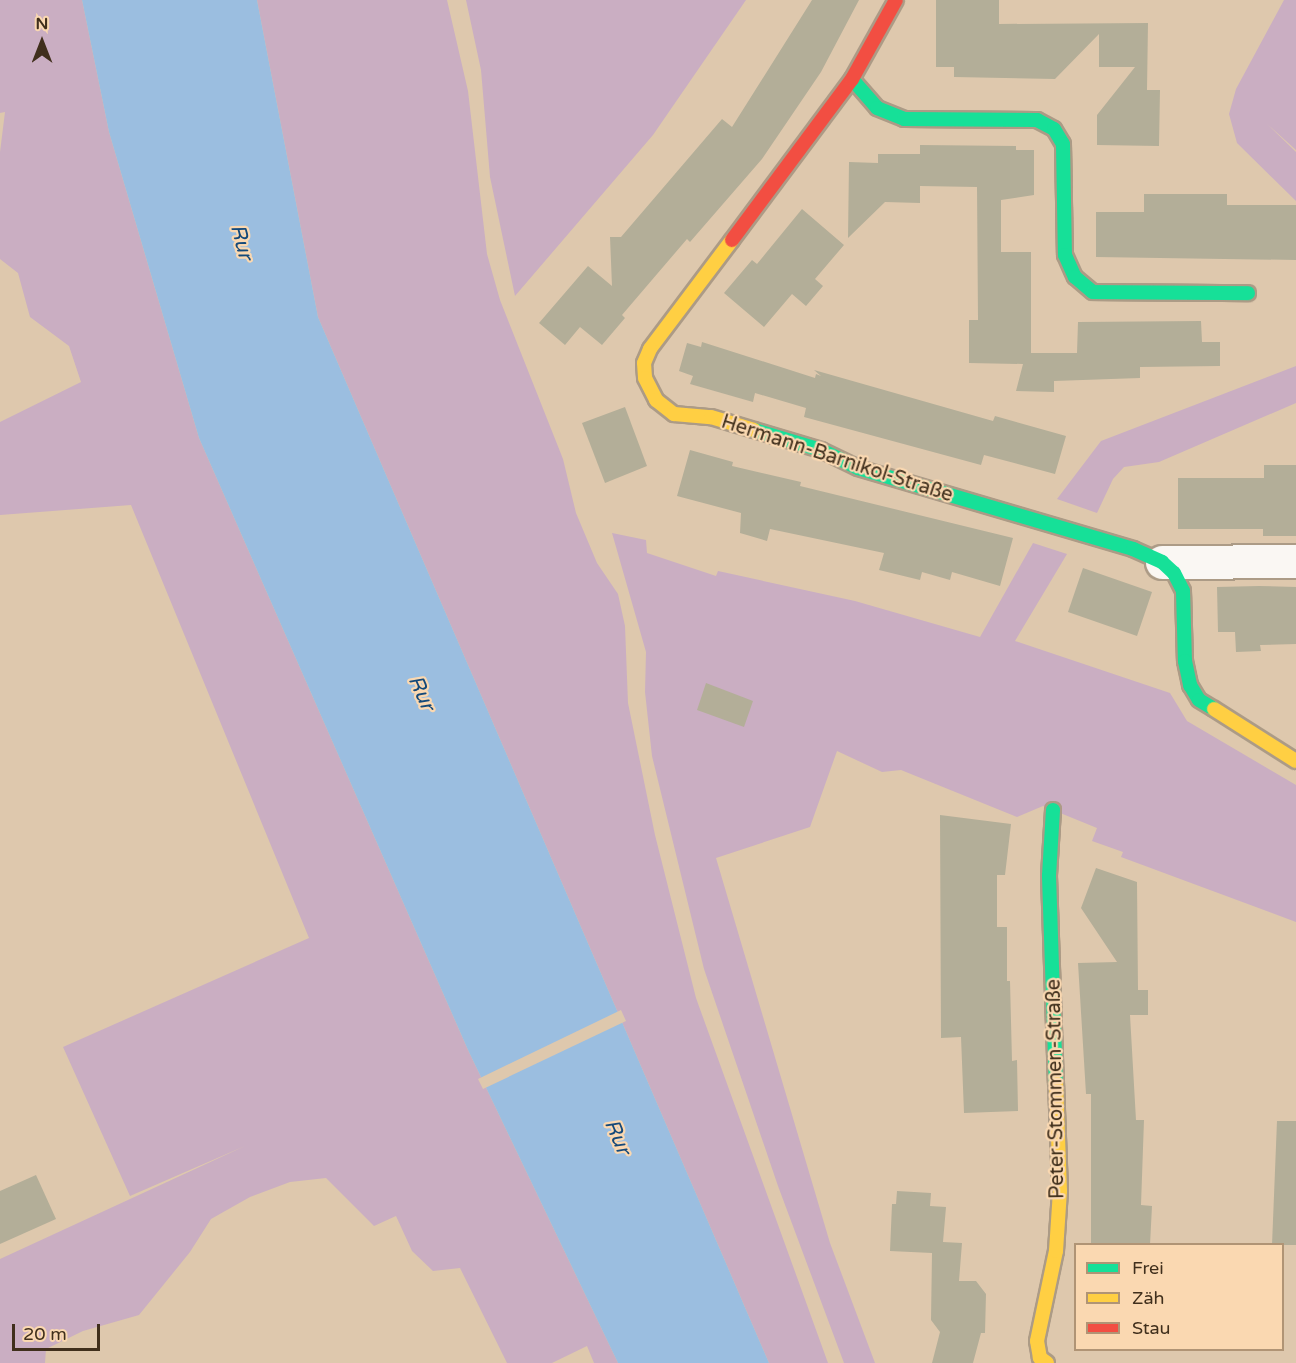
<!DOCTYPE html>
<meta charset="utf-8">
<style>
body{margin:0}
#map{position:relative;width:1296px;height:1363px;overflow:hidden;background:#dec8ad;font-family:"Varela Round",sans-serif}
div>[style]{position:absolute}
.green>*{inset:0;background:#caaec2}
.water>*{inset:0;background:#9bbee0}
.pier>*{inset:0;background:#dec8ad}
.building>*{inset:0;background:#b3ae98}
.roads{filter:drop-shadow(2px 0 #ac9b86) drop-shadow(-2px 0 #ac9b86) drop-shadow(0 2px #ac9b86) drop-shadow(0 -2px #ac9b86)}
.street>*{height:33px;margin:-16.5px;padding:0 16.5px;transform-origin:16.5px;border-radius:16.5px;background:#faf7f3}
.fast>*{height:14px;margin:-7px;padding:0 7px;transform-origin:7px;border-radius:7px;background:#16e098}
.slow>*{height:14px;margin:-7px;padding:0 7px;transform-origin:7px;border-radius:7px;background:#ffcf43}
.jam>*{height:14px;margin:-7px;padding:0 7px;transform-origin:7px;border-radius:7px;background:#f24e42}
span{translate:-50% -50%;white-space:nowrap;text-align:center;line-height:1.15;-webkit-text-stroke:4.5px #fad8b1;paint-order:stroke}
.street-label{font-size:20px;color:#402f1c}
.water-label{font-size:21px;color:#14497a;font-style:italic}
.legend{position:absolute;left:1074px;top:1243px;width:210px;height:108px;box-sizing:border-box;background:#fad8b1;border:2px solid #b09475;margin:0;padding:8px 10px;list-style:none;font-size:18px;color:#402f1c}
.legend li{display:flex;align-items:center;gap:12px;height:30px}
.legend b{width:30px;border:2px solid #b09475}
.north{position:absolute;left:12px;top:12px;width:60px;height:60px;-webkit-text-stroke:4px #fad8b1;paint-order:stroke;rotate:0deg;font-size:16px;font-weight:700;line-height:24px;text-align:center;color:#402f1c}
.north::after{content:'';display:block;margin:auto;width:21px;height:27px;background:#402f1c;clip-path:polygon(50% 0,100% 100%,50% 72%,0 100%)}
.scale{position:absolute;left:12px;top:1324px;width:88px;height:27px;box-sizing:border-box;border:3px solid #402f1c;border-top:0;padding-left:8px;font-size:18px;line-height:21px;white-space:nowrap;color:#402f1c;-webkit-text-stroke:4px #fad8b1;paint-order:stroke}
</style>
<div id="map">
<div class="green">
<div style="clip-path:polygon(0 0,82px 0,109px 132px,199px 438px,468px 1050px,618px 1363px,594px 1363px,587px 1346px,552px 1363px,507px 1363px,460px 1268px,433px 1271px,412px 1251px,396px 1216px,374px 1226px,326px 1178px,290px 1182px,250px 1197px,211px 1219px,190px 1252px,139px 1315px,83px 1331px,46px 1349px,45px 1363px,0 1363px,0 1259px,245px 1146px,130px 1196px,63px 1047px,309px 938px,131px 505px,0 515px,0 422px,81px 382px,69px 346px,30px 317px,18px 273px,0 259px,0 152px,5px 112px,0 113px)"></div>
<div style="clip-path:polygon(257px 0,447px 0,468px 91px,487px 254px,500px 300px,563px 459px,576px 513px,597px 563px,618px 594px,625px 626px,628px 703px,655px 835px,696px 998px,828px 1363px,769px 1363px,318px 317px)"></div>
<div style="clip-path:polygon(466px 0,746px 0,653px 135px,515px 296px,490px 177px,481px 70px)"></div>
<div style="clip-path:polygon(1284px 0,1296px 0,1296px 150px,1266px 123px,1296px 152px,1296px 201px,1237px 143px,1229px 114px,1236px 89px)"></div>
<div style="clip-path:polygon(1296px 366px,1296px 403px,1159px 462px,1124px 467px,1113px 479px,1097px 513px,1057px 499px,1101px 441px)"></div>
<div style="clip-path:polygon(612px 533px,646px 540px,647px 553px,716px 576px,718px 571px,855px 601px,980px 637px,1033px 543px,1067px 554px,1015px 641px,1170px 693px,1187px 721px,1296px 785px,1296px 922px,1121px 857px,1123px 852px,1092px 841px,1097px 828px,1043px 806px,1017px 817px,901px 770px,882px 772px,837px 751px,810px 827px,716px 858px,830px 1243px,875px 1363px,844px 1363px,778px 1186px,704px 969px,652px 756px,645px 692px,646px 652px)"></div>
</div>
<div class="water">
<div style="clip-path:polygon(82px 0,257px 0,318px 317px,769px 1363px,618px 1363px,468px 1050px,199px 438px,109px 132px)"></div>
</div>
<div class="pier">
<div style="clip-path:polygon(621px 1010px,626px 1021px,483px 1089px,478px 1079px)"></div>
</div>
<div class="building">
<div style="clip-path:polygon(812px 0,859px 0,821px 72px,762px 159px,690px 242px,687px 239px,622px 315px,625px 318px,602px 345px,580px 327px,565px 345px,539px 323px,588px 266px,612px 286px,610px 237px,621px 237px,722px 119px,732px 127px)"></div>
<div style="clip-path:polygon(936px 0,999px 0,999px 24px,1148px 23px,1147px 90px,1160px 90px,1159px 146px,1097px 145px,1097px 115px,1135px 67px,1099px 67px,1099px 34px,1055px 79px,954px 77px,954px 67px,936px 67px)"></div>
<div style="clip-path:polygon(920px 145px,1016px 146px,1016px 150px,1034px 150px,1034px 195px,1001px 200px,1001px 252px,1031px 252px,1031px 353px,1077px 353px,1078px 322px,1201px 321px,1202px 342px,1220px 342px,1220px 366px,1140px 367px,1140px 378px,1054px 381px,1054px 392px,1016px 391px,1023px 364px,969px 363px,969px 320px,978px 320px,977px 187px,920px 186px,920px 203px,885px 202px,848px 238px,849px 162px,878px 163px,878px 154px,920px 154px)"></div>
<div style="clip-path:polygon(1144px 194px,1227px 194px,1227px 205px,1296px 205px,1296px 260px,1096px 257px,1096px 212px,1144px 212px)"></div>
<div style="clip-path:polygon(802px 209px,844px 245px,815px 279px,823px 286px,806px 306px,792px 294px,764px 327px,724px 293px,752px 260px,757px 264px)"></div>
<div style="clip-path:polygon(702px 342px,815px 378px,816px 374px,821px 376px,814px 370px,993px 421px,995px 416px,1066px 436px,1055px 474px,984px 455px,981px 465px,804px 417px,806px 408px,755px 393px,753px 402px,690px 384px,693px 376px,679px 371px,687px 343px,701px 347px)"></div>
<div style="clip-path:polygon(625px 407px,647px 466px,605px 483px,582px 423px)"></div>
<div style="clip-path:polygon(690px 450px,733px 462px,732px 466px,801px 482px,800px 486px,1013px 538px,1000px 586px,952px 572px,950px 580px,922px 572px,920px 580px,879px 570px,884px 553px,770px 529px,767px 541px,740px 533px,741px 513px,677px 496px)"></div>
<div style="clip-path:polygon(1264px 465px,1296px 465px,1296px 536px,1263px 536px,1263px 529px,1178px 529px,1178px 478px,1264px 478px)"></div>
<div style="clip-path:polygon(1083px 568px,1152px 592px,1137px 636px,1068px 612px)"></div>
<div style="clip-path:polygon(1259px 586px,1296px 587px,1296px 644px,1260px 645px,1261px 651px,1236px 652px,1235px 632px,1218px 632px,1217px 587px)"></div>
<div style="clip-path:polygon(706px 683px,753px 701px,744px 727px,697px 710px)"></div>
<div style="clip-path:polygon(940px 815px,1011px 824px,1005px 875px,997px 875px,997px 927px,1007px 927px,1007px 981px,1010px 981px,1012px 1061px,1017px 1060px,1018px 1111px,964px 1113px,961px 1037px,941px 1038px)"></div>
<div style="clip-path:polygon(1096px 868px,1137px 882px,1138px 990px,1148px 990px,1148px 1015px,1130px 1015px,1136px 1120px,1144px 1120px,1141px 1205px,1152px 1206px,1150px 1245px,1091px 1245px,1091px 1094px,1086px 1094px,1078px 963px,1117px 962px,1081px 908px)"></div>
<div style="clip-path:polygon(1277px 1121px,1296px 1121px,1296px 1245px,1272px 1245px)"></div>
<div style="clip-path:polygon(36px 1175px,56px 1219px,0 1244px,0 1191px)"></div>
<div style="clip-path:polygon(897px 1191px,931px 1193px,930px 1206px,946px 1207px,943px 1242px,962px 1243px,959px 1281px,976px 1281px,986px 1294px,985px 1333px,981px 1333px,973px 1363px,932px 1363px,940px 1332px,931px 1320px,932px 1253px,890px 1251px,892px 1204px,896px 1204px)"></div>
</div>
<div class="roads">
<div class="street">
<div style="left:1162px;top:562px;width:134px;rotate:-0.4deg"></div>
</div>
<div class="fast">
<div style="left:852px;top:79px;width:38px;rotate:49deg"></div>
<div style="left:877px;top:108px;width:29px;rotate:22deg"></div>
<div style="left:904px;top:119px;width:133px;rotate:0.4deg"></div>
<div style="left:1037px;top:120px;width:19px;rotate:28deg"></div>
<div style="left:1054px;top:129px;width:17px;rotate:59deg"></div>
<div style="left:1063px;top:144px;width:111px;rotate:89deg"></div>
<div style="left:1065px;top:255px;width:24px;rotate:66deg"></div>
<div style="left:1075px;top:277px;width:23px;rotate:40deg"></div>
<div style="left:1093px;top:292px;width:155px;rotate:0.4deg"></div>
<div style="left:754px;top:430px;width:70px;rotate:16.6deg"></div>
<div style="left:821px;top:450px;width:41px;rotate:25.9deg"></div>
<div style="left:858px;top:468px;width:287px;rotate:16.4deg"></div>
<div style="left:1133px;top:549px;width:32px;rotate:24deg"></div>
<div style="left:1162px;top:562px;width:16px;rotate:43deg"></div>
<div style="left:1174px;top:573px;width:20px;rotate:63deg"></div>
<div style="left:1183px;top:591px;width:70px;rotate:88.4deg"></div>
<div style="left:1185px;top:661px;width:25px;rotate:78deg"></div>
<div style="left:1190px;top:685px;width:17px;rotate:59deg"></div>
<div style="left:1199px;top:700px;width:17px;rotate:31deg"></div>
<div style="left:1053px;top:810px;width:66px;rotate:93.5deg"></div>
<div style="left:1049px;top:876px;width:207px;rotate:88.1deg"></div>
</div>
<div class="slow">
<div style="left:732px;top:240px;width:136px;rotate:127deg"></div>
<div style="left:650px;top:349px;width:15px;rotate:113deg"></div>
<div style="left:644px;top:363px;width:15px;rotate:86deg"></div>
<div style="left:645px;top:378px;width:25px;rotate:63deg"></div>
<div style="left:656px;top:400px;width:23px;rotate:38deg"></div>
<div style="left:674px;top:414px;width:37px;rotate:5deg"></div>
<div style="left:711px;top:417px;width:45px;rotate:16.8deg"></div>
<div style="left:1214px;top:709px;width:97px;rotate:32.4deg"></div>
<div style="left:1047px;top:1363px;width:9px;rotate:-144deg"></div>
<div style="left:1040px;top:1358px;width:17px;rotate:-100deg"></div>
<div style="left:1037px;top:1341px;width:92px;rotate:-78.1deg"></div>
<div style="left:1056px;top:1251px;width:60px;rotate:-86.2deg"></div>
<div style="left:1060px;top:1191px;width:108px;rotate:-92.1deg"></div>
</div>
<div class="jam">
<div style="left:732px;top:240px;width:201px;rotate:-53.3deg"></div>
<div style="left:852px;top:79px;width:90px;rotate:-60.9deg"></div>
</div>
</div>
<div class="street-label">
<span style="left:837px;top:459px;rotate:18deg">Hermann-Barnikol-Straße</span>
<span style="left:1056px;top:1089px;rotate:-91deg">Peter-Stommen-Straße</span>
</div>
<div class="water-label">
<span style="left:241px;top:242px;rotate:75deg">Rur</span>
<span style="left:421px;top:693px;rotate:66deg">Rur</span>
<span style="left:617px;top:1137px;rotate:67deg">Rur</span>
</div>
<ul class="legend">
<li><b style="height:8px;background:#16e098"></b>Frei</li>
<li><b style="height:8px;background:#ffcf43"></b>Zäh</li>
<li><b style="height:8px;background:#f24e42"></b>Stau</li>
</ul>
<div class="north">N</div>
<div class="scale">20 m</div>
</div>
